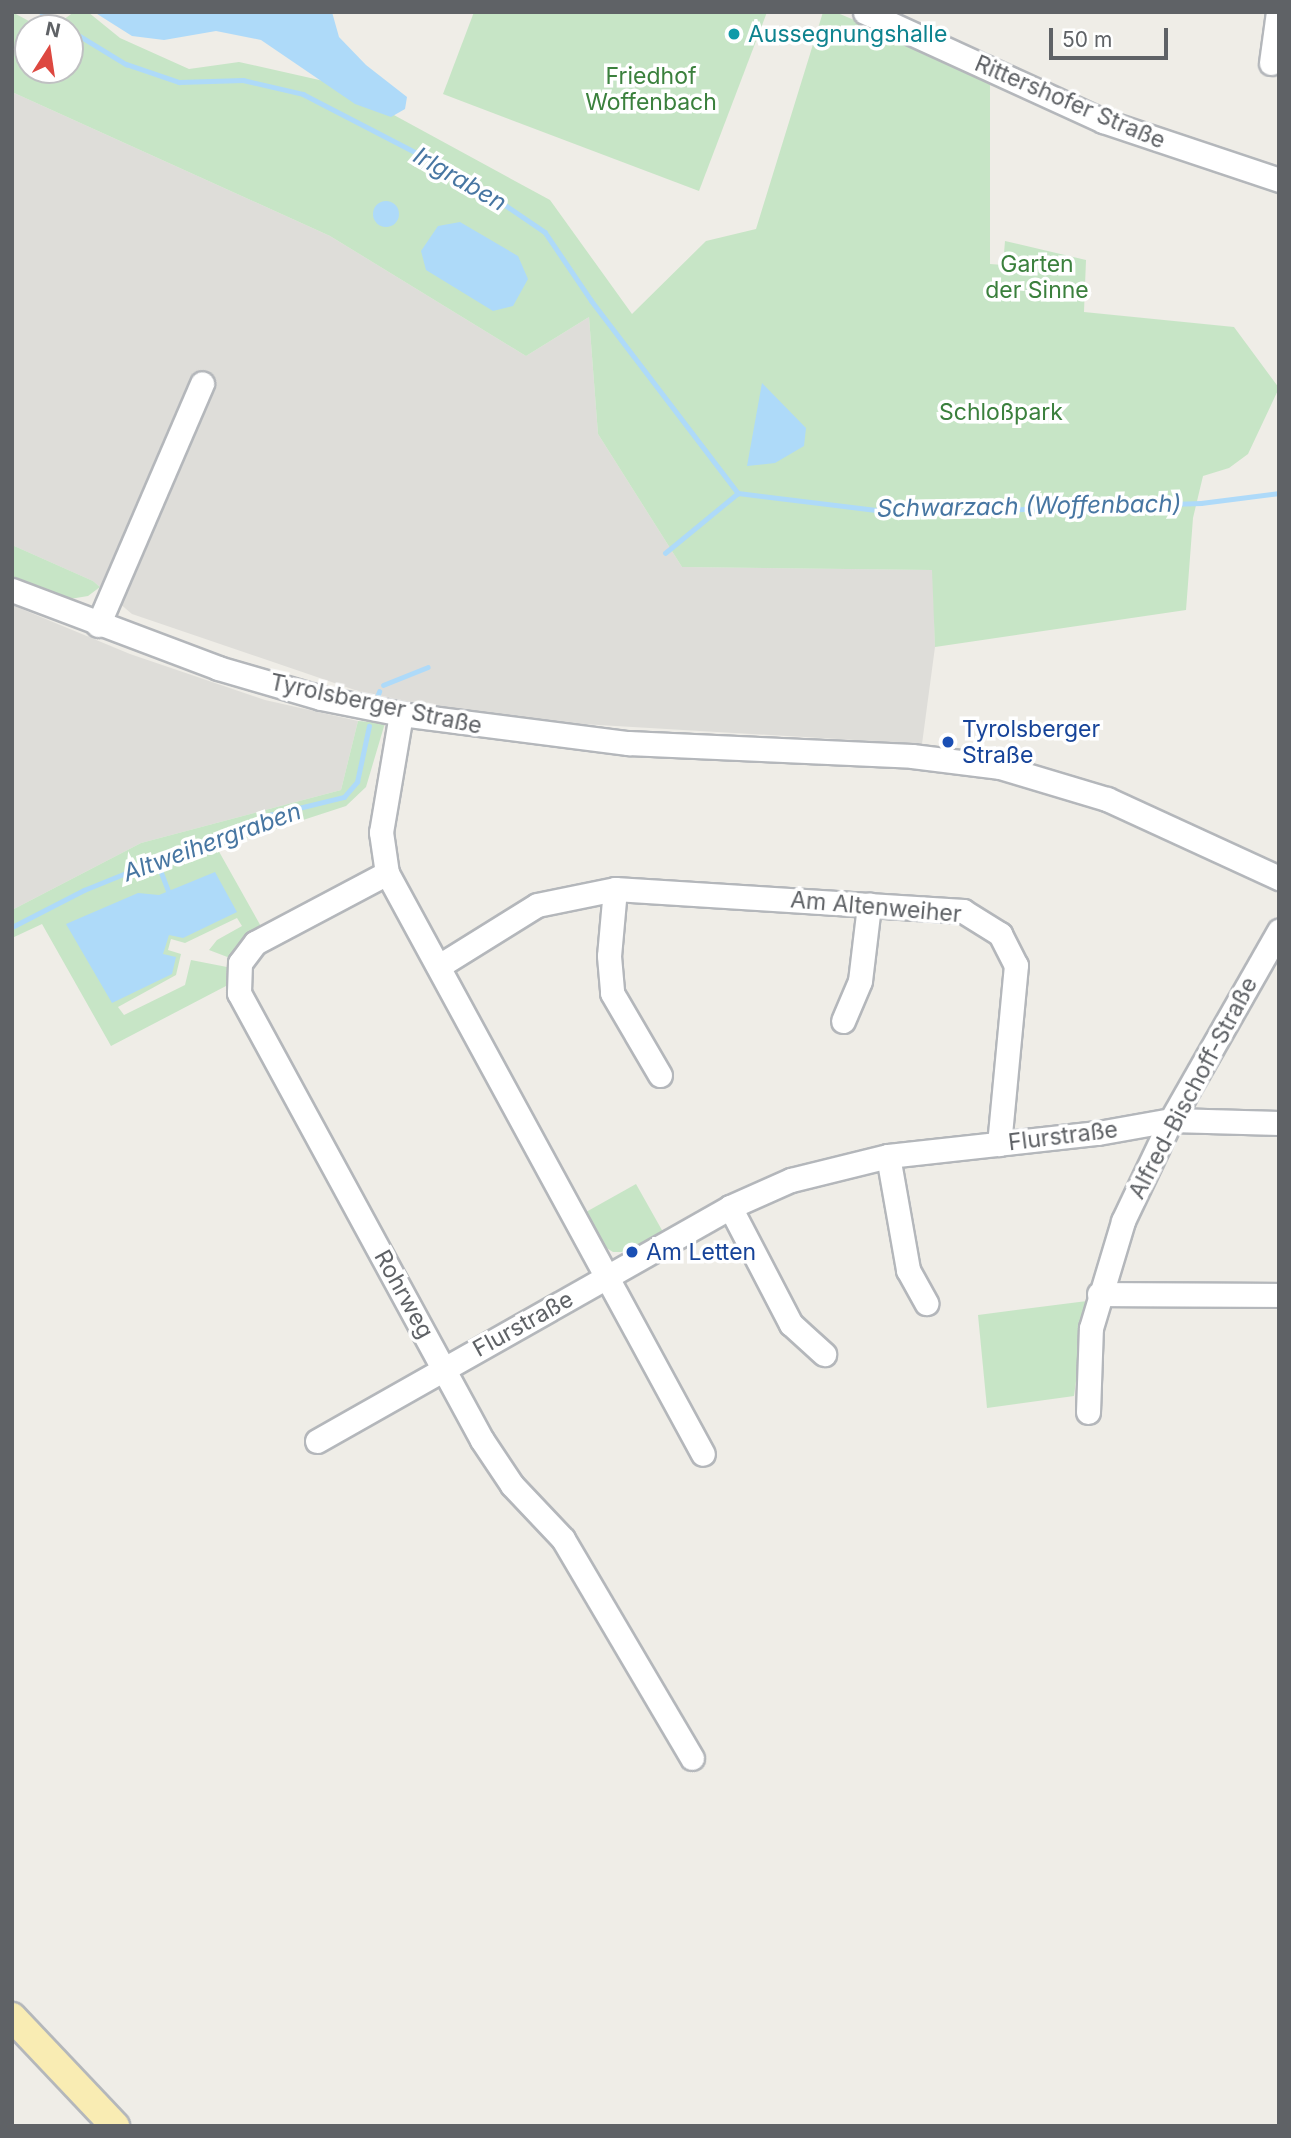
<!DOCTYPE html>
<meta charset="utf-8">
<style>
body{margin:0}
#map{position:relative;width:1291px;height:2138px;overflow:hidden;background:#efede7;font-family:Inter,sans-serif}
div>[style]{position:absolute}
.industrial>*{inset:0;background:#deddd9}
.green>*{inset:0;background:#c7e5c6}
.water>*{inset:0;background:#aedaf9}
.round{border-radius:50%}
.stream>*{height:4.5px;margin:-2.25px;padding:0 2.25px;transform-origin:2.25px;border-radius:2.25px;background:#aedaf9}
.roads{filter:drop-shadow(2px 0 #b4b7bb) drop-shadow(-2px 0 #b4b7bb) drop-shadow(0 2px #b4b7bb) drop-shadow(0 -2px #b4b7bb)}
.minor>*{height:23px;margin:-11.5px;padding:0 11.5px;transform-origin:11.5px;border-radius:11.5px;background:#fff}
.major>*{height:28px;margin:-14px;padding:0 14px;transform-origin:14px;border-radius:14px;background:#f9ecb3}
.dots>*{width:19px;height:19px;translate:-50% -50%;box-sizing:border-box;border:4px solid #fff;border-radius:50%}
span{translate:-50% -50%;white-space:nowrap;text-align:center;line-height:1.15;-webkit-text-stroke:7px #fff;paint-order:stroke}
.culture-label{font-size:23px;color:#0d838f}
.left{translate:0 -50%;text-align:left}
.park-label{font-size:23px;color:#3b803d}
.street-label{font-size:23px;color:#5f6266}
.transit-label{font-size:23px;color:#164399}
.water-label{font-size:24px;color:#4776a2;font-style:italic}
.frame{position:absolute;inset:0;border:14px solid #5f6266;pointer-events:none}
.north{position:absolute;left:14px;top:14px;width:70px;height:70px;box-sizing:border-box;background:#fff;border:2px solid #bfc0c2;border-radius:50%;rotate:12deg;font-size:19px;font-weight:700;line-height:28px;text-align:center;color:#5f6266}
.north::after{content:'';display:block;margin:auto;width:24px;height:32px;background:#dd4840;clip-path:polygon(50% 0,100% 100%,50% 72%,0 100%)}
.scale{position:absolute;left:1049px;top:28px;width:119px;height:32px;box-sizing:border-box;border:4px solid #5f6266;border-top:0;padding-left:9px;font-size:21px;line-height:24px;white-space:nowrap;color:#5f6266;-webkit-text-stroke:5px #fff;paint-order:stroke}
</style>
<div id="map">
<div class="industrial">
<div style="clip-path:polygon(12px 92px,330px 236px,526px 356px,589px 317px,598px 434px,682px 567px,933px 570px,935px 647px,922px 744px,514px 720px,390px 702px,132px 614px,93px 581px,12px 545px)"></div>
<div style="clip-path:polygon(12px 605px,130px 654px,265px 700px,358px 721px,341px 790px,141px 843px,12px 910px)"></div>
</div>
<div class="green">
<div style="clip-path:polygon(12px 12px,42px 28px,28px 28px,28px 70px,70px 70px,70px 28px,52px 28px,74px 12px,88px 12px,120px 38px,189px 69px,239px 62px,337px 84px,550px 200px,632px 314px,706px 241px,756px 229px,823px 12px,835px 12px,990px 76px,990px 264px,1003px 265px,1005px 241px,1086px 260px,1084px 312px,1234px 327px,1279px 388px,1248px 454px,1229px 468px,1203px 476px,1193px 518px,1186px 610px,935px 647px,932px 570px,682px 567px,598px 434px,589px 317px,526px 356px,330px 236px,12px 92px)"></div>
<div style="clip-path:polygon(474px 12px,767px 12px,699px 191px,443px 94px)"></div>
<div style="clip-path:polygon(12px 545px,93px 581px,100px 587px,88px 596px,70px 599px,12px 576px)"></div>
<div style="clip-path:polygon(358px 721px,385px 723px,366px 787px,346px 806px,217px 848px,263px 930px,235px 947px,230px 958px,209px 950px,217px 940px,242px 926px,237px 918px,185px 943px,171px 939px,168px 950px,181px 954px,176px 975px,118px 1007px,124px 1015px,185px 985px,191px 960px,227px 967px,226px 986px,111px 1046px,42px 924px,12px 938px,12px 910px,141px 843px,341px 790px)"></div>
<div style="clip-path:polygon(636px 1184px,663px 1232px,627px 1252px,613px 1252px,605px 1247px,586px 1212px)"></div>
<div style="clip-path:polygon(1087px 1301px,1074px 1396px,987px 1408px,978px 1315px)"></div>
</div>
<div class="water">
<div style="clip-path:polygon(94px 12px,332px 12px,339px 37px,366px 65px,407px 97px,405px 109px,391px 117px,355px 104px,261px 40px,216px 31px,164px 40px,132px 36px)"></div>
<div class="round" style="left:373px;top:201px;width:26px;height:26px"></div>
<div style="clip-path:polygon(460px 222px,518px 256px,528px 279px,513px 306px,493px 311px,426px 270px,421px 251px,438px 226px)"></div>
<div style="clip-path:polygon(762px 383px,806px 428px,804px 446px,775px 463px,747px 466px)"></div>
<div style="clip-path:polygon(215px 872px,237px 912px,183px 938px,169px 935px,163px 954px,176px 957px,172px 974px,112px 1003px,66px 924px,138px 893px,159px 895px)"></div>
</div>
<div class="stream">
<div style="left:41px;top:12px;width:31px;rotate:32deg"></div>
<div style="left:70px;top:30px;width:66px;rotate:31.3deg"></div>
<div style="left:126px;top:64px;width:56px;rotate:18.8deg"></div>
<div style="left:179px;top:82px;width:64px;rotate:-1.8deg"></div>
<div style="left:243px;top:80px;width:62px;rotate:13.1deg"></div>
<div style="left:303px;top:94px;width:185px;rotate:27.4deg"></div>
<div style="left:467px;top:179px;width:94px;rotate:34.2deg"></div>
<div style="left:545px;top:232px;width:82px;rotate:55.9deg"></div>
<div style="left:591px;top:300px;width:243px;rotate:52.7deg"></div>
<div style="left:738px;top:493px;width:163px;rotate:7deg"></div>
<div style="left:900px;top:513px;width:301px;rotate:-1.9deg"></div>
<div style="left:1201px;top:503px;width:79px;rotate:-7.3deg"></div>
<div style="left:665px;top:553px;width:94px;rotate:-39.4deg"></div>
<div style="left:383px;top:685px;width:48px;rotate:-21.8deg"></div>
<div style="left:376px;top:699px;width:8px;rotate:-67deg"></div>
<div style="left:157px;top:861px;width:34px;rotate:69deg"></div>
<div style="left:12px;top:927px;width:81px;rotate:-27.2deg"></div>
<div style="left:84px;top:890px;width:201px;rotate:-22deg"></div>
<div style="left:270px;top:815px;width:76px;rotate:-13.7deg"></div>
<div style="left:344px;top:797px;width:20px;rotate:-49deg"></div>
<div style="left:357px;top:782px;width:57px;rotate:-77.9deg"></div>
</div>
<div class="roads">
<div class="minor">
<div style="left:865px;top:12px;width:262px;rotate:24.6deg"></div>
<div style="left:1103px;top:121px;width:186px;rotate:18.5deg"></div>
<div style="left:1271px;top:63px;width:51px;rotate:-82.2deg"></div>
<div style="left:12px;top:590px;width:220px;rotate:20.7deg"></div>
<div style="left:218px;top:668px;width:107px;rotate:16.2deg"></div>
<div style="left:321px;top:698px;width:82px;rotate:11.3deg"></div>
<div style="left:401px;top:714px;width:229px;rotate:7.3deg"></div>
<div style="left:628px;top:743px;width:284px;rotate:2.6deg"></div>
<div style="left:912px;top:756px;width:89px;rotate:7.1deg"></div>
<div style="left:1000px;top:767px;width:112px;rotate:16.7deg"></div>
<div style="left:1107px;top:799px;width:189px;rotate:24.7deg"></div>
<div style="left:98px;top:625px;width:263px;rotate:-66.7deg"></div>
<div style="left:401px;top:714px;width:120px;rotate:99.6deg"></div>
<div style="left:381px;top:832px;width:41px;rotate:81.7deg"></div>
<div style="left:387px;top:873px;width:661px;rotate:61.46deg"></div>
<div style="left:387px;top:873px;width:149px;rotate:152.1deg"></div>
<div style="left:255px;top:943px;width:25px;rotate:127deg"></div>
<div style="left:240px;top:963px;width:30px;rotate:92deg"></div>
<div style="left:239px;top:993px;width:509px;rotate:61.47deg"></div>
<div style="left:482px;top:1440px;width:54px;rotate:56.3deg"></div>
<div style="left:512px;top:1485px;width:74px;rotate:46.6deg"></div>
<div style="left:563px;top:1539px;width:254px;rotate:59.5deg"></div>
<div style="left:615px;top:889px;width:67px;rotate:95.1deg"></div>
<div style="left:609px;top:956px;width:37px;rotate:85deg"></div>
<div style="left:612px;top:993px;width:95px;rotate:59.7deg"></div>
<div style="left:439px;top:966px;width:115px;rotate:-31.9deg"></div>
<div style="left:537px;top:905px;width:80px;rotate:-11.6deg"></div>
<div style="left:615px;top:889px;width:349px;rotate:3.6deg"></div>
<div style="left:963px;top:911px;width:44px;rotate:31.9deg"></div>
<div style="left:1000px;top:934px;width:35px;rotate:63deg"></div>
<div style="left:1016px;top:965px;width:180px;rotate:95.4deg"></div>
<div style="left:843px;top:1021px;width:43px;rotate:-67deg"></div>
<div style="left:860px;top:981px;width:77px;rotate:-83.2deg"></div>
<div style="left:888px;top:1156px;width:116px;rotate:80deg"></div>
<div style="left:908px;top:1270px;width:38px;rotate:61deg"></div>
<div style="left:730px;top:1207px;width:132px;rotate:62.5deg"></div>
<div style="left:791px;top:1324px;width:45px;rotate:42.3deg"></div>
<div style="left:1099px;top:1294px;width:180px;rotate:0.3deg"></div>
<div style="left:1088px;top:1412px;width:84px;rotate:-88deg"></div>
<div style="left:1091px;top:1328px;width:112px;rotate:-73.3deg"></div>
<div style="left:1123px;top:1221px;width:112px;rotate:-64.6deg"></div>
<div style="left:1171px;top:1120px;width:218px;rotate:-60.3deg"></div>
<div style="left:317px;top:1441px;width:475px;rotate:-29.5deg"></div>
<div style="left:730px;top:1207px;width:67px;rotate:-23.9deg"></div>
<div style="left:791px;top:1180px;width:100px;rotate:-13.9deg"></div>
<div style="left:888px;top:1156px;width:211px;rotate:-6.3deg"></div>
<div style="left:1098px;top:1133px;width:74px;rotate:-10.1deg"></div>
<div style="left:1171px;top:1120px;width:108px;rotate:1.6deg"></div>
</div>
<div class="major">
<div style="left:12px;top:2017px;width:150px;rotate:46.6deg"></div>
</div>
</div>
<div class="dots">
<div style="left:734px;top:34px;background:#0f9aa8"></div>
<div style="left:948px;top:742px;background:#1a4fb4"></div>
<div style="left:632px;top:1252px;background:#1a4fb4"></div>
</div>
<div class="culture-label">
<span class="left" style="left:748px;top:34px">Aussegnungshalle</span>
</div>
<div class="park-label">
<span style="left:651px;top:89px">Friedhof<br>Woffenbach</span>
<span style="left:1037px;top:277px">Garten<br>der Sinne</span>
<span style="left:1001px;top:412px">Schloßpark</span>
</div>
<div class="street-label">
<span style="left:1070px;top:102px;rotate:23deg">Rittershofer Straße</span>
<span style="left:376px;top:704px;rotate:12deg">Tyrolsberger Straße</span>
<span style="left:876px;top:907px;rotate:5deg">Am Altenweiher</span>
<span style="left:1193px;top:1088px;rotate:-62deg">Alfred-Bischoff-Straße</span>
<span style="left:1063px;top:1136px;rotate:-7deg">Flurstraße</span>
<span style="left:404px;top:1294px;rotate:61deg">Rohrweg</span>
<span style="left:523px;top:1324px;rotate:-29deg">Flurstraße</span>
</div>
<div class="transit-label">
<span class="left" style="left:962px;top:742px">Tyrolsberger<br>Straße</span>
<span class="left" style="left:646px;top:1252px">Am Letten</span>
</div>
<div class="water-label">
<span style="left:460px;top:179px;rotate:30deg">Irlgraben</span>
<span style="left:1029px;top:506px;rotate:-1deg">Schwarzach (Woffenbach)</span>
<span style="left:212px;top:842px;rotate:-20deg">Altweihergraben</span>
</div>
<div class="frame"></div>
<div class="north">N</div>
<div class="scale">50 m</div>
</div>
